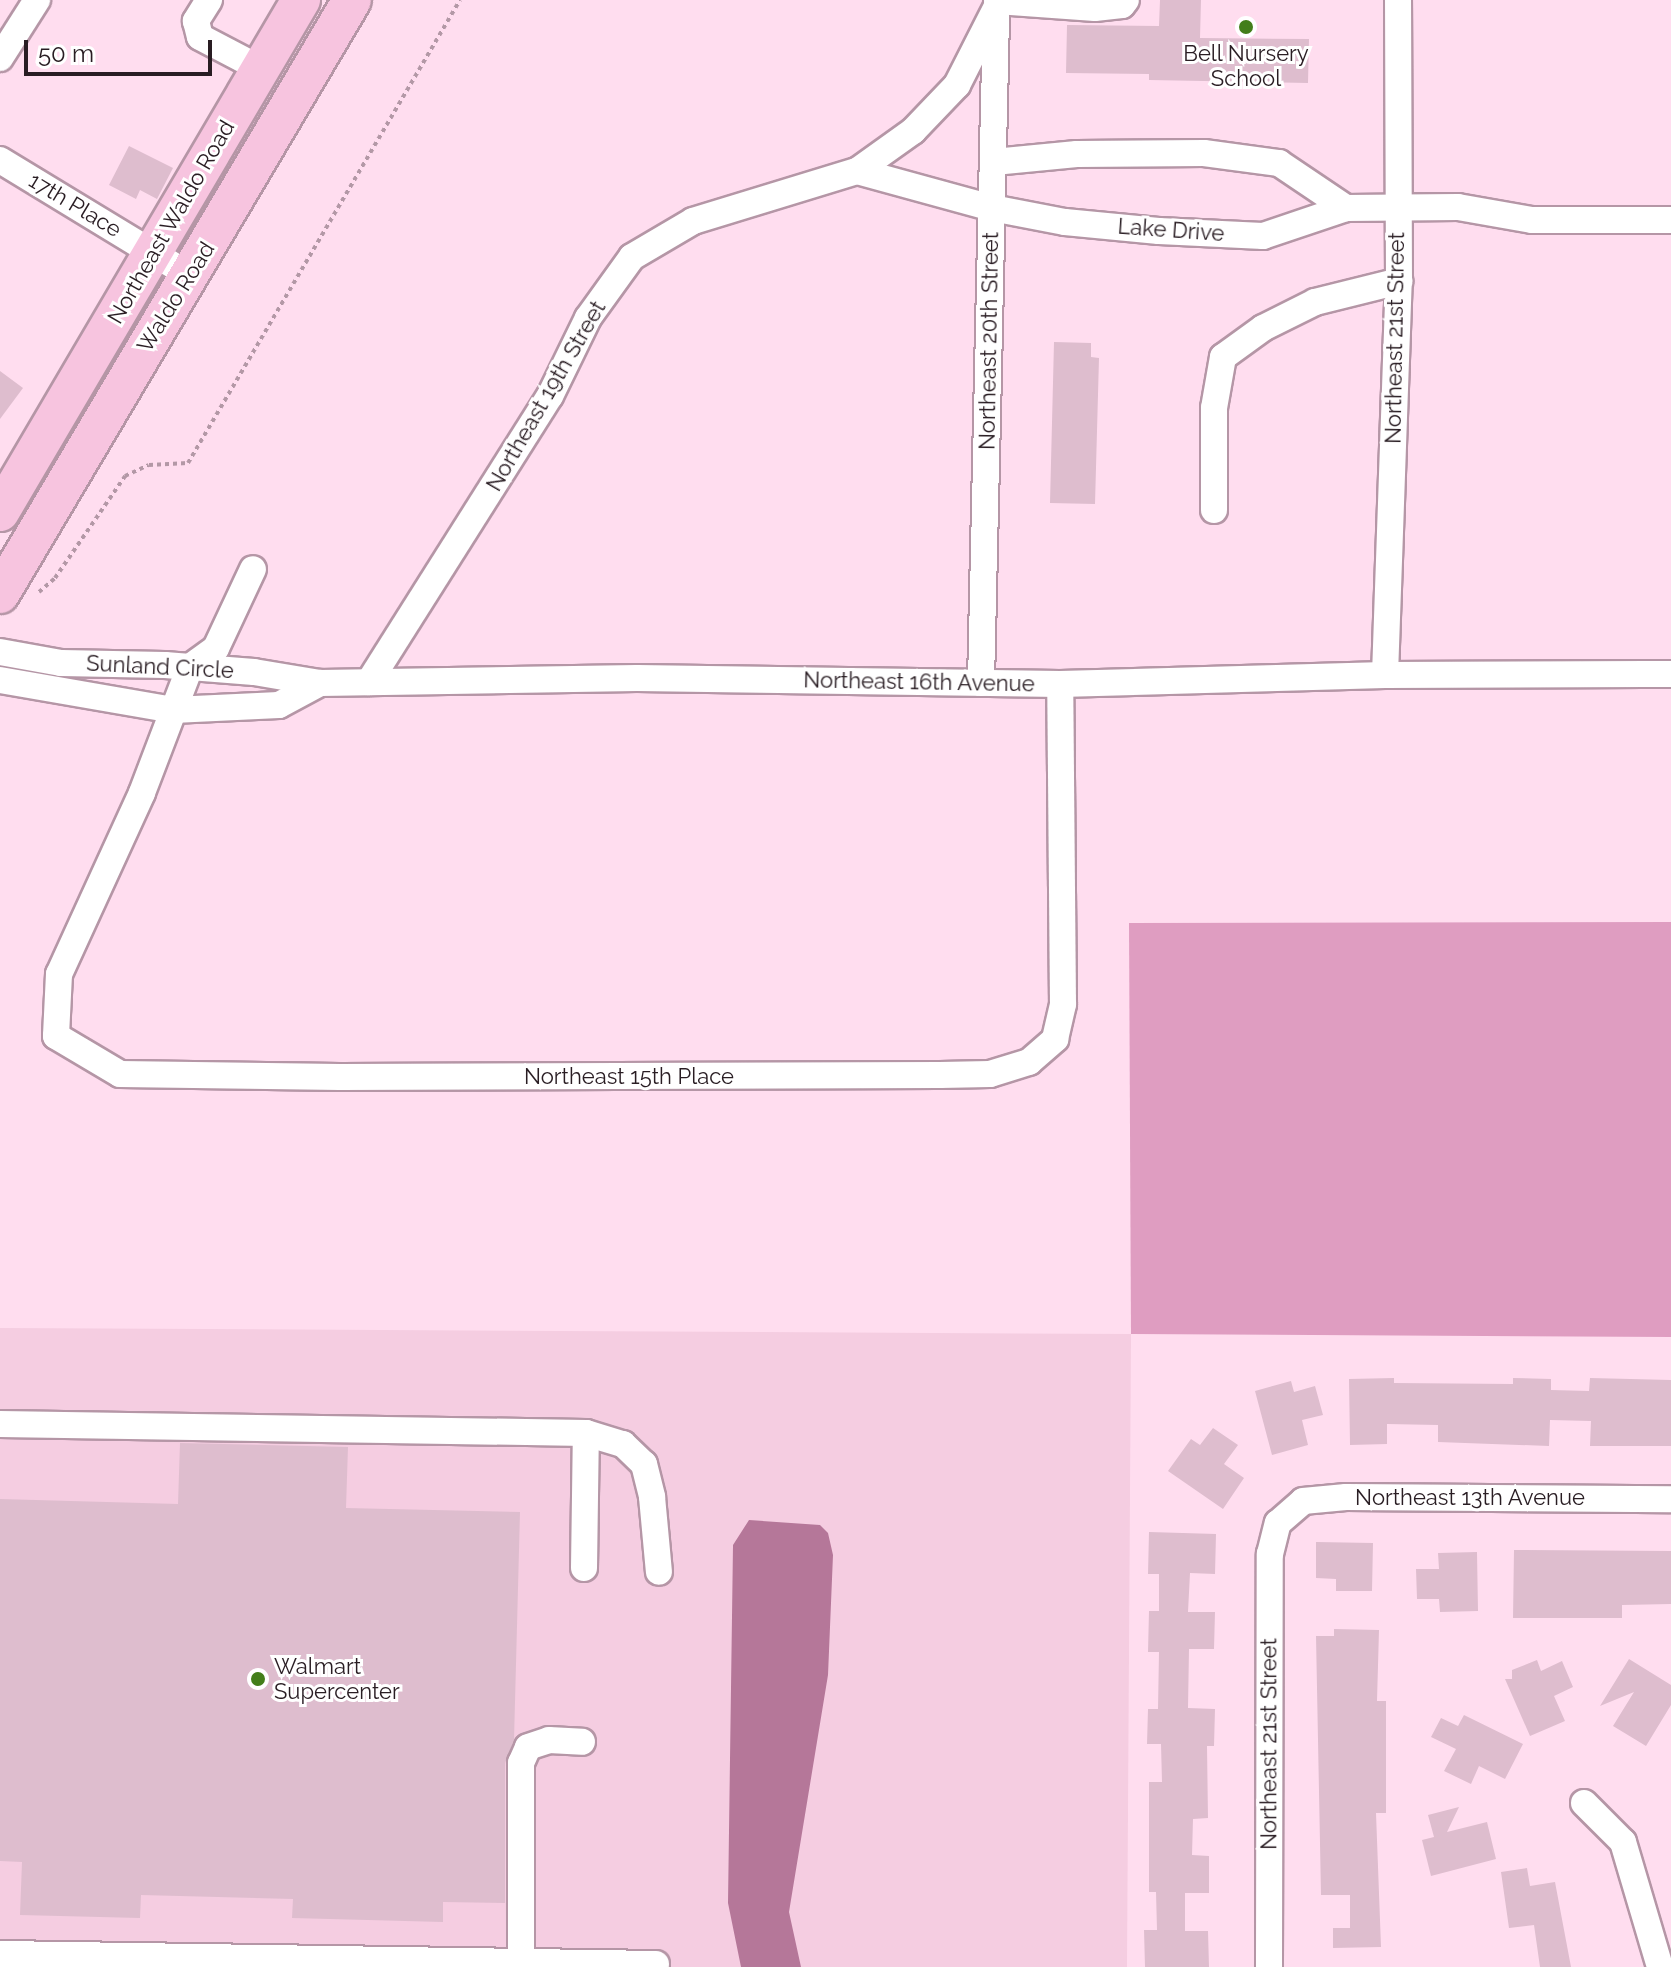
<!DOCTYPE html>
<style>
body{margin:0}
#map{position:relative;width:1671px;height:1967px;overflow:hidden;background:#ffddef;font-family:Raleway,sans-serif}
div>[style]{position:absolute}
.built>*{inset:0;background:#f5cde1}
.forest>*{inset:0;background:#df9dc1}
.water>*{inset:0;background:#b57799}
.building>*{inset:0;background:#debdce}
.path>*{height:4px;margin-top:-2px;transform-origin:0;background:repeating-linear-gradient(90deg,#b398a6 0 4px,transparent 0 8px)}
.roads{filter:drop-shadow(2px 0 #b596a6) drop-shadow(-2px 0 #b596a6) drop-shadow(0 2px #b596a6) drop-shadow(0 -2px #b596a6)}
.minor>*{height:26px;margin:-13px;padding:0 13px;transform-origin:13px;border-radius:13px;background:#fff}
.highway>*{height:38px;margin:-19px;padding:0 19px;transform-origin:19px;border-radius:19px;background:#f7c4df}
.dots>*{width:22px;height:22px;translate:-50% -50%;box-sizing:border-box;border:4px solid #fff;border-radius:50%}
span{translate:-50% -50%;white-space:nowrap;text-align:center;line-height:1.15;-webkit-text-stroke:6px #fff;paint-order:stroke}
.poi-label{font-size:22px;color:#291d23}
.left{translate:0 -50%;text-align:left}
.street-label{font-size:22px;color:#291d23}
.scale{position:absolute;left:24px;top:40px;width:188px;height:36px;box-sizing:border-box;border:4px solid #291d23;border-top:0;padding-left:10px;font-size:24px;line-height:28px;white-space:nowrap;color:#291d23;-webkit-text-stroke:6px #fff;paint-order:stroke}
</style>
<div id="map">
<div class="built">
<div style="clip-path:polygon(0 1328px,1131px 1334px,1127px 1967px,0 1967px)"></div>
</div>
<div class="forest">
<div style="clip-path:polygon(1671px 922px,1671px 1337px,1131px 1334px,1129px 923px)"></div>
</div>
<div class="water">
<div style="clip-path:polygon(749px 1520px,820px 1525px,828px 1533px,833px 1555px,828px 1675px,789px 1912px,801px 1967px,741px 1967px,728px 1903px,733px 1545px)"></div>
</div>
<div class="building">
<div style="clip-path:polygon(1160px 0,1201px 0,1200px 38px,1309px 39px,1308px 83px,1149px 80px,1149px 74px,1066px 73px,1067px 25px,1159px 26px)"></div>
<div style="clip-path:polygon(129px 146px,173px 168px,157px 199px,140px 190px,136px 199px,109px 185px)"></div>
<div style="clip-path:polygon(1054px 342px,1091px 343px,1091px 357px,1099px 358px,1095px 504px,1050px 503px)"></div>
<div style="clip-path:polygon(0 371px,23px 388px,0 419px)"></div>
<div style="clip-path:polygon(1394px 1378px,1394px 1383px,1513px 1384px,1513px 1378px,1551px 1379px,1551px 1390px,1589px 1391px,1590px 1378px,1671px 1380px,1671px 1446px,1590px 1446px,1591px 1421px,1550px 1420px,1549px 1446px,1438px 1442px,1438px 1425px,1387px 1424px,1387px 1444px,1350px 1445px,1349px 1379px)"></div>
<div style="clip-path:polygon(1291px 1381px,1294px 1392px,1315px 1386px,1323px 1415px,1302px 1420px,1308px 1445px,1272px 1455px,1255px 1391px)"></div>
<div style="clip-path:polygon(1213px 1428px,1238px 1445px,1224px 1464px,1244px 1478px,1223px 1509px,1168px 1471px,1191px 1439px,1200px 1445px)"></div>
<div style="clip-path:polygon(180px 1443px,348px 1447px,346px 1508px,520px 1512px,514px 1740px,505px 1763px,505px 1903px,443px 1902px,443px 1922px,292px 1918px,293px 1899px,141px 1895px,140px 1918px,20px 1915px,22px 1862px,0 1861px,0 1499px,178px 1504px)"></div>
<div style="clip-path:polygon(1149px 1532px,1216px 1534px,1215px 1574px,1190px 1573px,1188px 1612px,1215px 1612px,1214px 1649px,1189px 1649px,1188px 1708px,1215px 1709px,1214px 1746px,1207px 1746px,1208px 1818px,1193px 1819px,1192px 1855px,1209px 1856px,1209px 1893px,1185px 1893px,1185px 1931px,1208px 1931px,1209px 1967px,1145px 1967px,1144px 1930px,1157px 1930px,1156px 1892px,1149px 1892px,1149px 1782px,1162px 1782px,1161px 1744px,1147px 1744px,1148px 1709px,1158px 1709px,1159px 1652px,1148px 1652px,1149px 1611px,1159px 1611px,1159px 1574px,1148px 1574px)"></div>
<div style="clip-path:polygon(1316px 1542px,1373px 1543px,1372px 1591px,1336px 1591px,1336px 1579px,1316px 1578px)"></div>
<div style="clip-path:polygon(1514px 1550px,1671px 1551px,1671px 1604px,1622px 1605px,1622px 1618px,1513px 1618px)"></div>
<div style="clip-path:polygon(1477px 1552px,1478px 1611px,1440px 1612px,1439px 1599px,1417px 1599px,1416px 1569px,1439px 1569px,1438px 1553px)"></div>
<div style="clip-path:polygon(1334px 1629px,1379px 1630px,1377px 1701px,1386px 1701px,1386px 1813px,1376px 1813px,1381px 1947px,1333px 1948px,1333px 1928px,1350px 1928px,1350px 1895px,1321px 1895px,1316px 1636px,1334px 1636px)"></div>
<div style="clip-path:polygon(1629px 1659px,1671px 1685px,1671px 1705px,1646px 1746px,1613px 1726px,1634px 1692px,1600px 1706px)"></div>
<div style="clip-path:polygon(1537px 1660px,1541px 1671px,1562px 1661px,1573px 1687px,1554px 1696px,1565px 1721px,1530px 1736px,1505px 1679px,1512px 1679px,1512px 1670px)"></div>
<div style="clip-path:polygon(1464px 1715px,1523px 1744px,1505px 1779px,1479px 1766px,1471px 1784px,1444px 1771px,1456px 1749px,1431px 1737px,1441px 1718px,1458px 1726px)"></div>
<div style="clip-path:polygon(1459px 1807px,1447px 1832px,1487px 1822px,1496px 1859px,1431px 1876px,1422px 1840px,1434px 1837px,1428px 1815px)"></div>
<div style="clip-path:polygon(1527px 1868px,1530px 1886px,1555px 1882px,1571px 1967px,1540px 1967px,1534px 1925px,1509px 1928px,1501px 1872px)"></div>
</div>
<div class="path">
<div style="left:39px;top:592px;width:21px;rotate:-41deg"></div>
<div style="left:55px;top:578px;width:124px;rotate:-55.5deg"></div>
<div style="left:125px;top:476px;width:26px;rotate:-25deg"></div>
<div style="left:149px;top:465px;width:39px;rotate:-3deg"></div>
<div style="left:188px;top:463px;width:537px;rotate:-59.57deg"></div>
</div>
<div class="roads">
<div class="minor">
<div style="left:209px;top:0;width:25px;rotate:122deg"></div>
<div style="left:196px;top:21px;width:16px;rotate:76deg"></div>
<div style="left:200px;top:37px;width:69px;rotate:27.7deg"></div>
<div style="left:997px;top:1px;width:98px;rotate:4.1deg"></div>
<div style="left:1095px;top:8px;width:27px;rotate:-6deg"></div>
<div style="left:1122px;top:5px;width:6px;rotate:-51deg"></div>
<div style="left:0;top:58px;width:69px;rotate:-57.5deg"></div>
<div style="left:0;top:160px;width:223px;rotate:31.3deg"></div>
<div style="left:994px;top:162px;width:83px;rotate:-5.5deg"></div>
<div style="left:1077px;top:154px;width:127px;rotate:-0.5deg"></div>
<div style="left:1204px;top:153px;width:76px;rotate:7.6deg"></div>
<div style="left:1279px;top:163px;width:81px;rotate:33.9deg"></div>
<div style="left:1346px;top:208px;width:112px;rotate:-0.5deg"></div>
<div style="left:1458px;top:207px;width:75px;rotate:10deg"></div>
<div style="left:1532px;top:220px;width:139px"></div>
<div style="left:857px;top:171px;width:140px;rotate:15.3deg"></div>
<div style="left:992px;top:208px;width:74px;rotate:10.9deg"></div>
<div style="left:1065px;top:222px;width:94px;rotate:5.5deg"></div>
<div style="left:1159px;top:231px;width:104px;rotate:2.8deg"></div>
<div style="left:1263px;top:236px;width:88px;rotate:-18.6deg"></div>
<div style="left:1214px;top:510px;width:102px;rotate:-90deg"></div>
<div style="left:1214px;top:408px;width:52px;rotate:-80deg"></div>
<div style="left:1223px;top:357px;width:49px;rotate:-35.9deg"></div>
<div style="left:1263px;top:328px;width:58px;rotate:-26.6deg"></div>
<div style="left:1315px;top:302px;width:87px;rotate:-14deg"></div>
<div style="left:0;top:652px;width:62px;rotate:10.2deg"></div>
<div style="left:61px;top:663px;width:104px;rotate:1.1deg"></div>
<div style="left:165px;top:665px;width:89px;rotate:4.5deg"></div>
<div style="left:254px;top:672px;width:67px;rotate:9.5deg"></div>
<div style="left:190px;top:667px;width:135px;rotate:110.9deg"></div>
<div style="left:142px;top:793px;width:199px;rotate:114.6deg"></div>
<div style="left:59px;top:974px;width:62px;rotate:92.8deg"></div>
<div style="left:56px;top:1036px;width:74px;rotate:30.7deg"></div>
<div style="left:120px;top:1074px;width:220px;rotate:0.8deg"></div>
<div style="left:340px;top:1077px;width:600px;rotate:-0.19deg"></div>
<div style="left:940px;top:1075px;width:50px;rotate:-1.1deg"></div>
<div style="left:990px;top:1074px;width:41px;rotate:-17.1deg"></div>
<div style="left:1029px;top:1062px;width:35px;rotate:-41deg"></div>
<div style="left:1055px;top:1039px;width:36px;rotate:-77deg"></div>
<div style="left:1063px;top:1004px;width:320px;rotate:-90.5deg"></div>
<div style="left:190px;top:667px;width:32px;rotate:-36deg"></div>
<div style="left:216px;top:648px;width:87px;rotate:-64.9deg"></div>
<div style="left:1385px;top:675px;width:394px;rotate:-88deg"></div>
<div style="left:1399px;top:281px;width:281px;rotate:-90.2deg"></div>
<div style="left:0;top:680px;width:176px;rotate:9.8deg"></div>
<div style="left:173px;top:710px;width:106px;rotate:-2.7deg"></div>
<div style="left:279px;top:705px;width:47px;rotate:-28.2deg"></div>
<div style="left:320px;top:683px;width:317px;rotate:-0.9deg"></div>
<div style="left:637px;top:678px;width:423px;rotate:0.8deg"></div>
<div style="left:1060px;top:684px;width:325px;rotate:-1.6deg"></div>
<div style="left:1385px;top:675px;width:286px;rotate:-0.2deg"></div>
<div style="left:369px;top:682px;width:338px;rotate:-57.7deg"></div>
<div style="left:550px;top:396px;width:87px;rotate:-64deg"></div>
<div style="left:588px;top:318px;width:75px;rotate:-54.2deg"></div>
<div style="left:632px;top:257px;width:71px;rotate:-30.5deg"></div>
<div style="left:693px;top:221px;width:171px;rotate:-17deg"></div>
<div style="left:857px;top:171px;width:69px;rotate:-35.5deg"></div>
<div style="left:913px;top:131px;width:64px;rotate:-46.3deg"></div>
<div style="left:957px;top:85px;width:86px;rotate:-63.1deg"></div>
<div style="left:981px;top:683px;width:668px;rotate:-88.71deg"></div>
<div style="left:0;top:1424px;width:586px;rotate:0.88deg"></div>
<div style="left:586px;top:1433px;width:39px;rotate:17deg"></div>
<div style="left:623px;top:1444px;width:29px;rotate:44deg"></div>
<div style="left:644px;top:1464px;width:34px;rotate:76deg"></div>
<div style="left:652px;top:1497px;width:75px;rotate:84.7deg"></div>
<div style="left:584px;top:1568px;width:135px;rotate:-89.2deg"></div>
<div style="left:1584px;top:1803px;width:55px;rotate:45deg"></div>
<div style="left:1623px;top:1842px;width:130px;rotate:73.5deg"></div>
<div style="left:0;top:1954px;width:656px;rotate:0.87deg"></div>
<div style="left:521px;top:1962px;width:199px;rotate:-90deg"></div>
<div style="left:521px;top:1763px;width:17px;rotate:-66deg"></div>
<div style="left:528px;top:1747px;width:22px;rotate:-18deg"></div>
<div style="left:549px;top:1740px;width:33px;rotate:3deg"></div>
<div style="left:1269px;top:1967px;width:413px;rotate:-89.9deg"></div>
<div style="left:1270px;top:1554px;width:32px;rotate:-76deg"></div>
<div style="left:1278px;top:1523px;width:33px;rotate:-41deg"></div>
<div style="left:1303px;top:1501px;width:43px;rotate:-5.3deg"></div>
<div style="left:1346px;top:1497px;width:325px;rotate:0.4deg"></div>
</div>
<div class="highway">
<div style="left:0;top:512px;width:594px;rotate:-59.55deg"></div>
<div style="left:0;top:594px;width:690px;rotate:-59.35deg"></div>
</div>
</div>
<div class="dots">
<div style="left:1246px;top:27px;background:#437e1a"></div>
<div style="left:258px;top:1679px;background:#437e1a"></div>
</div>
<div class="poi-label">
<span style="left:1246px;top:66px">Bell Nursery<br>School</span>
<span class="left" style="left:274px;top:1679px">Walmart<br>Supercenter</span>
</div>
<div class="street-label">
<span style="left:75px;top:205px;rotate:31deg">17th Place</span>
<span style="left:171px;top:222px;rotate:-60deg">Northeast Waldo Road</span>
<span style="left:1171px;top:230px;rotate:4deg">Lake Drive</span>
<span style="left:176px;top:297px;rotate:-58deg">Waldo Road</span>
<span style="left:1395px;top:338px;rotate:-89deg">Northeast 21st Street</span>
<span style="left:989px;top:341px;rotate:-89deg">Northeast 20th Street</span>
<span style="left:546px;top:396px;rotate:-60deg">Northeast 19th Street</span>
<span style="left:160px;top:667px;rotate:3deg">Sunland Circle</span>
<span style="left:919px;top:682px;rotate:1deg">Northeast 16th Avenue</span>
<span style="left:629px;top:1077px">Northeast 15th Place</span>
<span style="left:1470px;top:1498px">Northeast 13th Avenue</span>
<span style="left:1269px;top:1744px;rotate:-90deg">Northeast 21st Street</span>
</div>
<div class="scale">50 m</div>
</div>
